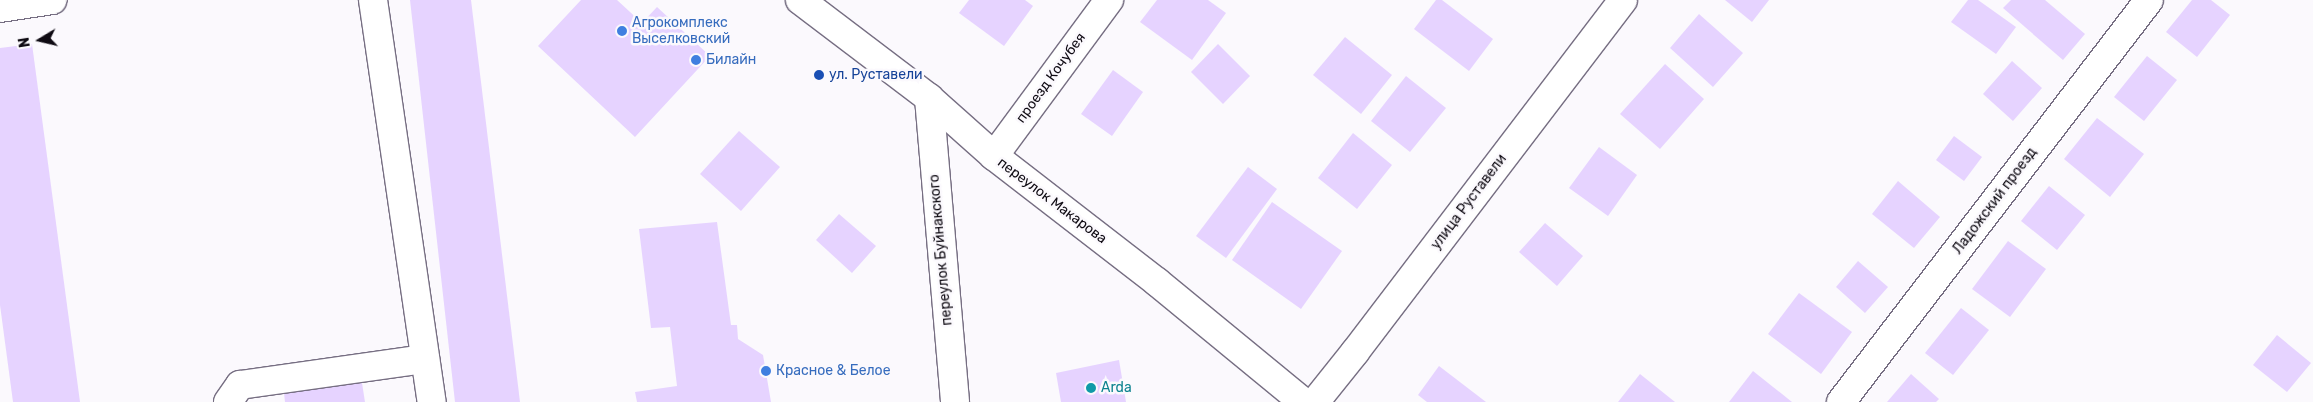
<!DOCTYPE html>
<meta charset="utf-8">
<style>
body{margin:0}
#map{position:relative;width:2313px;height:402px;overflow:hidden;background:#fbf9fd;font-family:Rubik,sans-serif}
div>[style]{position:absolute}
.building>*{inset:0;background:#e6d3ff}
.roads{filter:drop-shadow(1px 0 #766e82) drop-shadow(-1px 0 #766e82) drop-shadow(0 1px #766e82) drop-shadow(0 -1px #766e82)}
.minor>*{height:28px;margin:-14px;padding:0 14px;transform-origin:14px;border-radius:14px;background:#fff}
.major>*{height:28px;margin:-14px;padding:0 14px;transform-origin:14px;border-radius:14px;background:#fff}
.dots>*{width:14px;height:14px;translate:-50% -50%;box-sizing:border-box;border:2px solid #fbf9fd;border-radius:50%}
span{translate:-50% -50%;white-space:nowrap;text-align:center;line-height:1.15;-webkit-text-stroke:5px #fbf9fd;paint-order:stroke}
.shop-label{font-size:14px;color:#366cbe}
.left{translate:0 -50%;text-align:left}
.transit-label{font-size:14px;color:#164399}
.street-label{font-size:14px;color:#0f0b13}
.culture-label{font-size:14px;color:#0d838f}
.north{position:absolute;left:15px;top:15px;width:50px;height:50px;-webkit-text-stroke:4px #fbf9fd;paint-order:stroke;rotate:261deg;font-size:14px;font-weight:700;line-height:20px;text-align:center;color:#0f0b13}
.north::after{content:'';display:block;margin:auto;width:18px;height:22px;background:#0f0b13;clip-path:polygon(50% 0,100% 100%,50% 72%,0 100%)}
</style>
<div id="map">
<div class="building">
<div style="clip-path:polygon(410px 0,471px 0,520px 402px,455px 402px)"></div>
<div style="clip-path:polygon(581px 0,617px 0,642px 23px,657px 7px,710px 56px,635px 137px,538px 46px)"></div>
<div style="clip-path:polygon(969px 0,1025px 0,1033px 6px,1004px 46px,959px 13px)"></div>
<div style="clip-path:polygon(1157px 0,1208px 0,1226px 13px,1192px 60px,1140px 22px)"></div>
<div style="clip-path:polygon(1436px 0,1442px 0,1493px 39px,1469px 71px,1414px 29px)"></div>
<div style="clip-path:polygon(1725px 0,1769px 0,1752px 22px)"></div>
<div style="clip-path:polygon(1968px 0,1978px 0,2016px 27px,1996px 54px,1951px 22px)"></div>
<div style="clip-path:polygon(2011px 0,2045px 0,2085px 34px,2063px 60px,2003px 8px)"></div>
<div style="clip-path:polygon(2192px 0,2211px 0,2230px 15px,2197px 57px,2166px 32px)"></div>
<div style="clip-path:polygon(1699px 14px,1743px 53px,1713px 87px,1670px 48px)"></div>
<div style="clip-path:polygon(1345px 37px,1392px 75px,1361px 114px,1313px 75px)"></div>
<div style="clip-path:polygon(32px 44px,80px 402px,13px 402px,0 305px,0 48px)"></div>
<div style="clip-path:polygon(1218px 44px,1250px 76px,1223px 104px,1191px 72px)"></div>
<div style="clip-path:polygon(2147px 56px,2177px 80px,2144px 121px,2114px 97px)"></div>
<div style="clip-path:polygon(2012px 61px,2042px 88px,2013px 121px,1983px 94px)"></div>
<div style="clip-path:polygon(1665px 64px,1704px 99px,1660px 149px,1620px 114px)"></div>
<div style="clip-path:polygon(1113px 70px,1143px 92px,1112px 136px,1081px 114px)"></div>
<div style="clip-path:polygon(1406px 76px,1446px 108px,1410px 152px,1371px 121px)"></div>
<div style="clip-path:polygon(2097px 118px,2144px 154px,2110px 197px,2064px 159px)"></div>
<div style="clip-path:polygon(739px 131px,780px 167px,741px 211px,700px 174px)"></div>
<div style="clip-path:polygon(1353px 133px,1392px 165px,1357px 209px,1318px 178px)"></div>
<div style="clip-path:polygon(1954px 136px,1982px 157px,1964px 181px,1936px 160px)"></div>
<div style="clip-path:polygon(1599px 147px,1637px 175px,1608px 216px,1569px 188px)"></div>
<div style="clip-path:polygon(1248px 167px,1277px 189px,1226px 258px,1196px 236px)"></div>
<div style="clip-path:polygon(1898px 181px,1940px 217px,1914px 248px,1872px 214px)"></div>
<div style="clip-path:polygon(2049px 186px,2085px 215px,2057px 250px,2021px 221px)"></div>
<div style="clip-path:polygon(1272px 202px,1342px 251px,1301px 309px,1232px 260px)"></div>
<div style="clip-path:polygon(839px 214px,876px 246px,852px 273px,816px 240px)"></div>
<div style="clip-path:polygon(717px 222px,731px 325px,737px 325px,738px 339px,763px 355px,771px 402px,637px 402px,635px 392px,677px 386px,670px 327px,651px 328px,639px 229px)"></div>
<div style="clip-path:polygon(1545px 223px,1583px 256px,1557px 286px,1519px 252px)"></div>
<div style="clip-path:polygon(2008px 241px,2046px 269px,2010px 317px,1972px 289px)"></div>
<div style="clip-path:polygon(1858px 261px,1888px 287px,1865px 313px,1836px 287px)"></div>
<div style="clip-path:polygon(1799px 293px,1852px 332px,1821px 374px,1768px 334px)"></div>
<div style="clip-path:polygon(1961px 308px,1989px 330px,1953px 375px,1925px 353px)"></div>
<div style="clip-path:polygon(2277px 335px,2311px 363px,2287px 392px,2253px 365px)"></div>
<div style="clip-path:polygon(1119px 360px,1126px 402px,1061px 402px,1056px 373px)"></div>
<div style="clip-path:polygon(1439px 366px,1486px 402px,1427px 402px,1418px 395px)"></div>
<div style="clip-path:polygon(1753px 371px,1792px 402px,1729px 402px)"></div>
<div style="clip-path:polygon(1640px 374px,1675px 402px,1618px 402px)"></div>
<div style="clip-path:polygon(1911px 374px,1939px 399px,1936px 402px,1887px 402px)"></div>
<div style="clip-path:polygon(362px 383px,365px 402px,285px 402px,284px 393px)"></div>
</div>
<div class="roads">
<div class="minor">
<div style="left:373px;top:0;width:406px;rotate:81.7deg"></div>
<div style="left:0;top:8px;width:53px;rotate:-8.7deg"></div>
<div style="left:929px;top:98px;width:305px;rotate:85.1deg"></div>
<div style="left:994px;top:156px;width:194px;rotate:-53.6deg"></div>
<div style="left:228px;top:402px;width:21px;rotate:-55deg"></div>
<div style="left:240px;top:385px;width:187px;rotate:-8deg"></div>
<div style="left:1315px;top:402px;width:64px;rotate:-51.3deg"></div>
<div style="left:1355px;top:352px;width:442px;rotate:-52.7deg"></div>
<div style="left:1841px;top:402px;width:506px;rotate:-52.54deg"></div>
</div>
<div class="major">
<div style="left:800px;top:0;width:162px;rotate:37.2deg"></div>
<div style="left:929px;top:98px;width:87px;rotate:41.7deg"></div>
<div style="left:994px;top:156px;width:206px;rotate:37.7deg"></div>
<div style="left:1157px;top:282px;width:189px;rotate:39.4deg"></div>
</div>
</div>
<div class="dots">
<div style="left:622px;top:31px;background:#3f7fe0"></div>
<div style="left:696px;top:60px;background:#3f7fe0"></div>
<div style="left:819px;top:75px;background:#1a4fb4"></div>
<div style="left:766px;top:371px;background:#3f7fe0"></div>
<div style="left:1091px;top:388px;background:#0f9aa8"></div>
</div>
<div class="shop-label">
<span class="left" style="left:632px;top:31px">Агрокомплекс<br>Выселковский</span>
<span class="left" style="left:706px;top:60px">Билайн</span>
<span class="left" style="left:776px;top:371px">Красное &amp; Белое</span>
</div>
<div class="transit-label">
<span class="left" style="left:829px;top:75px">ул. Руставели</span>
</div>
<div class="street-label">
<span style="left:1051px;top:78px;rotate:-54deg">проезд Кочубея</span>
<span style="left:1052px;top:201px;rotate:37deg">переулок Макарова</span>
<span style="left:1995px;top:201px;rotate:-53deg">Ладожский проезд</span>
<span style="left:1469px;top:202px;rotate:-53deg">улица Руставели</span>
<span style="left:941px;top:250px;rotate:-95deg">переулок Буйнакского</span>
</div>
<div class="culture-label">
<span class="left" style="left:1101px;top:388px">Arda</span>
</div>
<div class="north">N</div>
</div>
